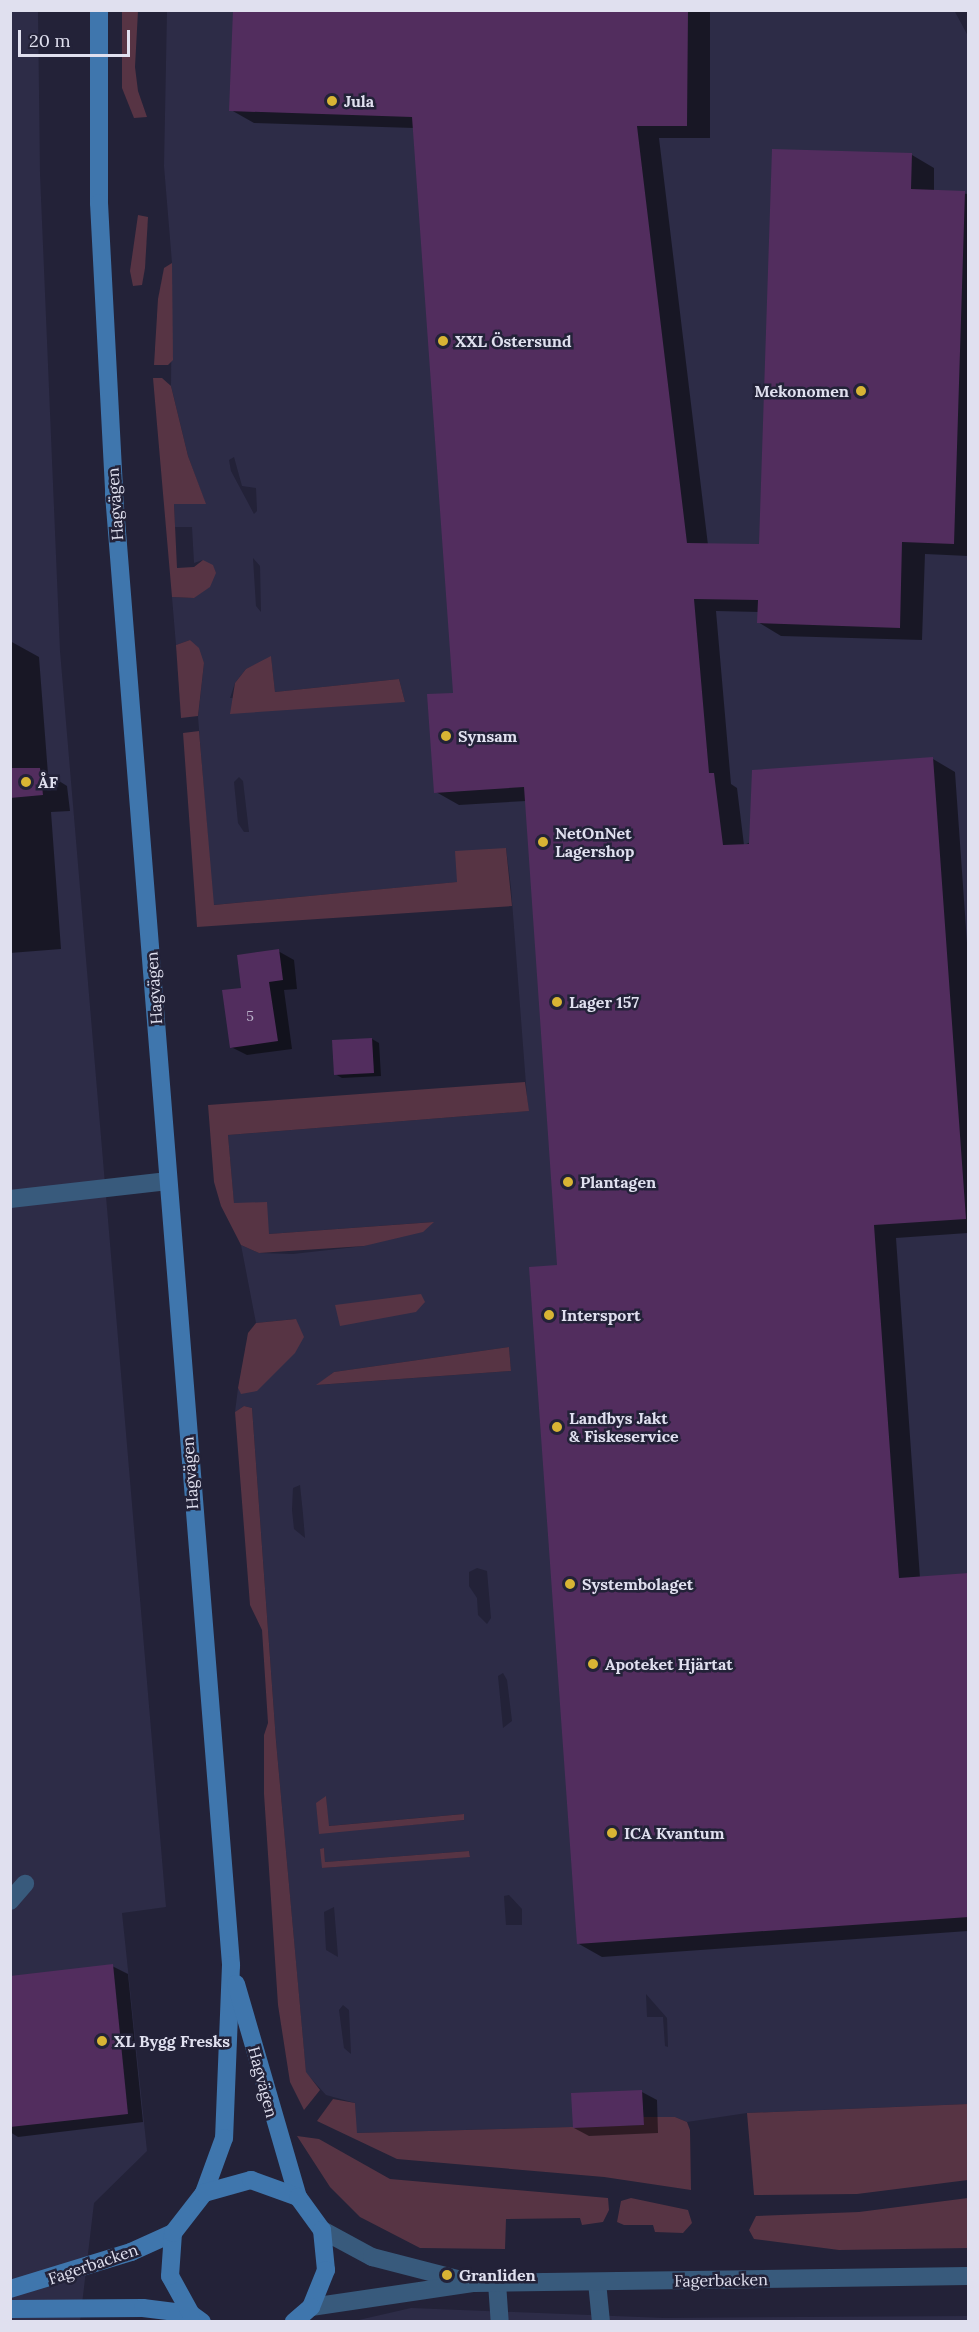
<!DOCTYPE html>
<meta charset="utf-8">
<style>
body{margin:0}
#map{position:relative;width:979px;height:2332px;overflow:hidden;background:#232238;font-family:Lora,serif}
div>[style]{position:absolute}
.built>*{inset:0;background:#2d2c47}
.green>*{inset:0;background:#573444}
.shadow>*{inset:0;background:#0007}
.building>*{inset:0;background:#522d5e}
.lane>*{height:18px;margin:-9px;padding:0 9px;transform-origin:9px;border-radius:9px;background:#385a7c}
.street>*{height:18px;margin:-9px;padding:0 9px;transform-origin:9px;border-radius:9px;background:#385a7c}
.secondary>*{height:18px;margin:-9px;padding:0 9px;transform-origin:9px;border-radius:9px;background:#3f76ad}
.dots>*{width:16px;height:16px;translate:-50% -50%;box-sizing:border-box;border:3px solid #232238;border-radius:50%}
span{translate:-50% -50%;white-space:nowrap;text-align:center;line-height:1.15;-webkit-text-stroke:5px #232238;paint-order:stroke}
.number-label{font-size:14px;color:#bcb3cb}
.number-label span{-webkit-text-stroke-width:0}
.poi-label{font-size:16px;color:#e0e0ef;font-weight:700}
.left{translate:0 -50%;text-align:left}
.right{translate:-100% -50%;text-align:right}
.street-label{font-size:16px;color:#e0e0ef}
.frame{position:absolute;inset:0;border:12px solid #e0e0ef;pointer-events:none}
.scale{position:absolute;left:18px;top:30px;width:112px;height:27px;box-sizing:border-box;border:3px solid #e0e0ef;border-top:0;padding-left:8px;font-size:18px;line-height:21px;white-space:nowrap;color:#e0e0ef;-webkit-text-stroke:4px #232238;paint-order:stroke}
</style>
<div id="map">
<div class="built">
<div style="clip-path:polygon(38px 10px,40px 174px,60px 651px,166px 1907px,122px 1913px,147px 2151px,94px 2203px,80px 2321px,11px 2322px,10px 11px)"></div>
<div style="clip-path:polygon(evenodd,954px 10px,968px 36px,968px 2104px,747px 2113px,687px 2122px,675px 2117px,644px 2125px,356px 2133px,355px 2103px,326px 2095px,306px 2073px,276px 1741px,252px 1408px,244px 1406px,235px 1412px,238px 1388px,241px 1393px,295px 1319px,256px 1323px,241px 1245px,259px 1253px,293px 1254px,364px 1246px,433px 1222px,269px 1234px,234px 1204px,228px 1135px,528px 1111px,511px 888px,506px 848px,458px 882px,213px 905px,198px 717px,204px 663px,190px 640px,176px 645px,172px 597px,194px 598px,203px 560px,194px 563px,192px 527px,175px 527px,174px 504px,205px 503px,188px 456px,171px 386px,172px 263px,164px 166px,167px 11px,954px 10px,234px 457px,242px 486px,256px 488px,257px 511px,254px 514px,231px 471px,229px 460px,234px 457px,954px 10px,253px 558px,260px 566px,261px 612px,256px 606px,253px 558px,954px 10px,271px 657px,275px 692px,399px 679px,405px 702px,230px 698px,235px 683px,246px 669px,271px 657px,954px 10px,239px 777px,243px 781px,249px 832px,244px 832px,238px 823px,234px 782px,239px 777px,954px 10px,509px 1347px,511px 1371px,317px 1385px,334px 1372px,509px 1347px,954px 10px,300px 1485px,303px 1514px,305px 1538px,294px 1529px,292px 1510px,293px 1488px,300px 1485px,954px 10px,477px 1568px,487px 1571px,491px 1618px,487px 1624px,478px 1615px,477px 1598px,469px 1586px,469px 1572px,477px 1568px,954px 10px,503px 1673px,507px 1680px,512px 1721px,503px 1728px,498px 1676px,503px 1673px,954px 10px,326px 1797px,328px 1826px,463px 1814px,464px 1820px,319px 1833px,326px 1797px,954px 10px,324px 1849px,325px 1862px,469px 1851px,470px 1856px,322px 1868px,324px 1849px,954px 10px,509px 1895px,522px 1909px,522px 1925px,506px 1925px,504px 1896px,509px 1895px,954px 10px,334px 1907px,338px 1957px,326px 1950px,324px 1912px,334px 1907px,954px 10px,646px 1994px,667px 2018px,668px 2047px,665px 2046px,663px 2017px,647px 2017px,646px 1994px,954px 10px,343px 2005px,349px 2010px,351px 2054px,344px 2048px,339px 2010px,343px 2005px)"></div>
<div style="clip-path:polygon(411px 2308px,664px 2318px,968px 2316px,968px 2322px,350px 2322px)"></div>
</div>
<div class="green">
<div style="clip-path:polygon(122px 11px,138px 11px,135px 67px,138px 91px,147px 117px,134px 118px,122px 88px)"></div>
<div style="clip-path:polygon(138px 215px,148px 217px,145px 268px,142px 285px,133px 286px,130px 271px)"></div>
<div style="clip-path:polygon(172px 263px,173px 360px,168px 365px,154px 365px,158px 299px,164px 268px)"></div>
<div style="clip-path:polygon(153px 378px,162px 378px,171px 386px,188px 456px,206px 504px,174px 504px,177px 568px,194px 567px,203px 560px,213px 565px,216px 573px,210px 587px,194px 598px,172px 597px)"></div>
<div style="clip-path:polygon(190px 640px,199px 648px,204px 663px,198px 716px,181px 718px,176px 645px)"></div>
<div style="clip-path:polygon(271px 656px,275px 692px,399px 679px,405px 702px,230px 714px,235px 683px,246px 669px)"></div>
<div style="clip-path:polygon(199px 731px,214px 905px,457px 882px,455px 851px,506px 848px,512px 906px,197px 927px,183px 733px)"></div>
<div style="clip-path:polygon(525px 1082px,529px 1111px,228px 1135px,234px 1203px,267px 1202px,269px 1234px,434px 1222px,423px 1232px,364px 1246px,259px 1253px,241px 1245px,221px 1206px,214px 1182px,208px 1105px)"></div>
<div style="clip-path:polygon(421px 1294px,425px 1302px,416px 1312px,340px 1326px,335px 1305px)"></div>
<div style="clip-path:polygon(296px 1319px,304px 1337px,295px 1353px,257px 1391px,241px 1394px,238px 1388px,248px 1333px,256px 1323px)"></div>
<div style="clip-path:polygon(509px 1347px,511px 1371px,316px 1385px,334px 1372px)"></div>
<div style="clip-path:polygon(244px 1406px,252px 1408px,276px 1741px,306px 2072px,320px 2090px,304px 2110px,290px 2082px,278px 2005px,264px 1794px,264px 1735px,268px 1723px,262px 1630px,250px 1605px,235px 1412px)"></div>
<div style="clip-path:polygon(326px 1796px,329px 1826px,464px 1814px,464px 1820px,319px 1834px,316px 1803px)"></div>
<div style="clip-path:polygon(324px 1848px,325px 1862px,469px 1851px,470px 1857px,322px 1868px,320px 1849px)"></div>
<div style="clip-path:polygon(333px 2099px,355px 2103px,357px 2133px,644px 2125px,643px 2117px,675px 2117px,687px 2122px,690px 2130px,691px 2190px,604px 2177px,397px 2159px,317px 2121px)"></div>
<div style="clip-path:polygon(968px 2104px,968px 2180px,857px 2194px,754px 2195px,747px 2113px)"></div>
<div style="clip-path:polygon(297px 2136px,319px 2139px,390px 2179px,608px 2198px,609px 2210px,603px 2222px,582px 2225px,580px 2218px,506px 2219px,505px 2249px,420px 2248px,360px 2217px,330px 2187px)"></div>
<div style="clip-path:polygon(631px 2198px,688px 2210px,692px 2223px,683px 2233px,655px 2232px,653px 2225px,624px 2225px,617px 2222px,621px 2201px)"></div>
<div style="clip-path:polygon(968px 2198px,968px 2248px,839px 2250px,754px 2239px,749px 2230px,756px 2216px,859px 2212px)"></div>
</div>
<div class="shadow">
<div style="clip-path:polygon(234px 10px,710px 10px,710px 138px,659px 138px,708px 545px,761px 546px,912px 155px,934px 168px,934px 191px,968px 194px,968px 556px,925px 554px,922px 640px,781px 636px,758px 622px,759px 612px,716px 611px,731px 784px,737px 788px,744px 845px,933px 759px,955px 772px,968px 957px,968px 1233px,896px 1238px,920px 1578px,968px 1574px,968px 1931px,602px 1957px,579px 1944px,559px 1267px,526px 801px,459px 805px,436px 792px,455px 694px,414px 128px,254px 123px,231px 110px)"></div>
<div style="clip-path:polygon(10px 641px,39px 657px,48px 774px,67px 786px,70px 811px,51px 812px,61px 949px,10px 953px)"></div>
<div style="clip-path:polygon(278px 951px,294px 960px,297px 989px,284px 990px,292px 1049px,247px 1055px,231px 1047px,243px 989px)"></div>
<div style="clip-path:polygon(372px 1039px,379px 1043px,381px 1076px,342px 1078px,335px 1074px)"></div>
<div style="clip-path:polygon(112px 1966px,128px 1974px,143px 2122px,18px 2137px,10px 2132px,10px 1977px)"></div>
<div style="clip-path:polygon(642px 2092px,657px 2100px,658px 2133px,589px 2136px,574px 2128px,573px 2095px)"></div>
</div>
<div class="building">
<div style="clip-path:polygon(233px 10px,688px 10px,687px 126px,637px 126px,687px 543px,759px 544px,772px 149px,912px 153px,911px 189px,965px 191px,954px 544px,902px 542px,900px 628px,757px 623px,758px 600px,694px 599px,709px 773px,714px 773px,723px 845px,749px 844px,752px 770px,933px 757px,966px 1219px,874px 1225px,899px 1578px,969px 1573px,969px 1917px,577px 1944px,529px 1267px,557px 1265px,524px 787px,434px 793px,427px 694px,453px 693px,412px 117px,229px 111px)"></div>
<div style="clip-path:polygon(10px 768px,40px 768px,43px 795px,10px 798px)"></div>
<div style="clip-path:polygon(279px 949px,283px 980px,269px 982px,278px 1041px,230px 1048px,222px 990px,241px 988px,237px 955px)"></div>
<div style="clip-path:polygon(372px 1038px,374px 1073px,334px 1075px,332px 1040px)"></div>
<div style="clip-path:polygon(113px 1964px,128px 2114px,10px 2127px,10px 1976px)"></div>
<div style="clip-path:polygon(642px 2090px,644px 2125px,573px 2128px,571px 2093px)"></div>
</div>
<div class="lane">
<div style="left:10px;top:1199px;width:159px;rotate:-6.5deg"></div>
<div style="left:10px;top:1901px;width:23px;rotate:-49deg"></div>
<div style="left:597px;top:2282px;width:40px;rotate:84.3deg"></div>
<div style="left:497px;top:2283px;width:39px;rotate:86deg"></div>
</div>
<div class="street">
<div style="left:322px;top:2230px;width:57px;rotate:28.4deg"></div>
<div style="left:372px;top:2257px;width:100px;rotate:14.5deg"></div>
<div style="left:311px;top:2307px;width:165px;rotate:-8.4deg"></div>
<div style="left:474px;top:2283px;width:494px;rotate:-0.8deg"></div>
</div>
<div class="secondary">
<div style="left:99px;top:10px;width:193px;rotate:90deg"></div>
<div style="left:99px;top:203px;width:291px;rotate:87deg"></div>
<div style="left:114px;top:494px;width:1476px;rotate:85.45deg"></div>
<div style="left:231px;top:1965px;width:173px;rotate:92.3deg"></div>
<div style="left:224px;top:2138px;width:59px;rotate:110deg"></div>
<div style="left:236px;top:1984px;width:222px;rotate:73.8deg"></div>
<div style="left:10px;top:2289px;width:127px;rotate:-17deg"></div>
<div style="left:131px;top:2252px;width:46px;rotate:-24.3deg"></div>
<div style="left:10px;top:2309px;width:133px;rotate:-0.4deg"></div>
<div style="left:143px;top:2308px;width:48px;rotate:7.1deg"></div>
<div style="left:202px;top:2322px;width:14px;rotate:-144deg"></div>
<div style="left:191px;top:2314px;width:43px;rotate:-118.9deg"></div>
<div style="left:170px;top:2276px;width:43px;rotate:-86deg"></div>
<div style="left:173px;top:2233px;width:51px;rotate:-52.2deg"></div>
<div style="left:204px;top:2193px;width:49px;rotate:-15.5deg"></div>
<div style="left:251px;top:2180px;width:50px;rotate:19.9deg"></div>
<div style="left:298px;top:2197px;width:41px;rotate:54deg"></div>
<div style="left:322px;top:2230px;width:40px;rotate:84.3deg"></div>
<div style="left:326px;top:2270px;width:40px;rotate:112deg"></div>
<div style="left:311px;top:2307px;width:23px;rotate:139deg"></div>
</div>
<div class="dots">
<div style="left:332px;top:101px;background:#d8b434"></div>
<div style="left:443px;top:341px;background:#d8b434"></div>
<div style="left:861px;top:391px;background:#d8b434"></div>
<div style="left:446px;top:736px;background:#d8b434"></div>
<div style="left:26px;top:782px;background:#d8b434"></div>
<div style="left:543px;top:842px;background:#d8b434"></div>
<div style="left:557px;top:1002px;background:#d8b434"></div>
<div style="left:568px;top:1182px;background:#d8b434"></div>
<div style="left:549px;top:1315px;background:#d8b434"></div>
<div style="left:557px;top:1427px;background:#d8b434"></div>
<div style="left:570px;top:1584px;background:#d8b434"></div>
<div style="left:593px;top:1664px;background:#d8b434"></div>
<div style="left:612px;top:1833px;background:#d8b434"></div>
<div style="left:102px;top:2041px;background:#d8b434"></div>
<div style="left:447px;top:2275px;background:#d8b434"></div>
</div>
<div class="number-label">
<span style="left:250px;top:1016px">5</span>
</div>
<div class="poi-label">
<span class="left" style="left:344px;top:101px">Jula</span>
<span class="left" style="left:455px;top:341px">XXL Östersund</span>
<span class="right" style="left:849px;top:391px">Mekonomen</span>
<span class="left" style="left:458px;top:736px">Synsam</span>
<span class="left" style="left:38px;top:782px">ÅF</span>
<span class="left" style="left:555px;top:842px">NetOnNet<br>Lagershop</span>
<span class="left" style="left:569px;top:1002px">Lager 157</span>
<span class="left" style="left:580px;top:1182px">Plantagen</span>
<span class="left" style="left:561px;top:1315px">Intersport</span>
<span class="left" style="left:569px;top:1427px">Landbys Jakt<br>&amp; Fiskeservice</span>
<span class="left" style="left:582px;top:1584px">Systembolaget</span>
<span class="left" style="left:605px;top:1664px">Apoteket Hjärtat</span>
<span class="left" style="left:624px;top:1833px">ICA Kvantum</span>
<span class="left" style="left:114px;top:2041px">XL Bygg Fresks</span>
<span class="left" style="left:459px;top:2275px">Granliden</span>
</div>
<div class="street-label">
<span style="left:115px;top:504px;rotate:-94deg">Hagvägen</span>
<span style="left:154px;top:988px;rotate:-94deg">Hagvägen</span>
<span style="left:190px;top:1473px;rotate:-94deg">Hagvägen</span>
<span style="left:263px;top:2082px;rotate:75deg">Hagvägen</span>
<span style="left:93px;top:2264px;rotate:-19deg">Fagerbacken</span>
<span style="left:721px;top:2280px;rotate:-1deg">Fagerbacken</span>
</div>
<div class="frame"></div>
<div class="scale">20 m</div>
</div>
